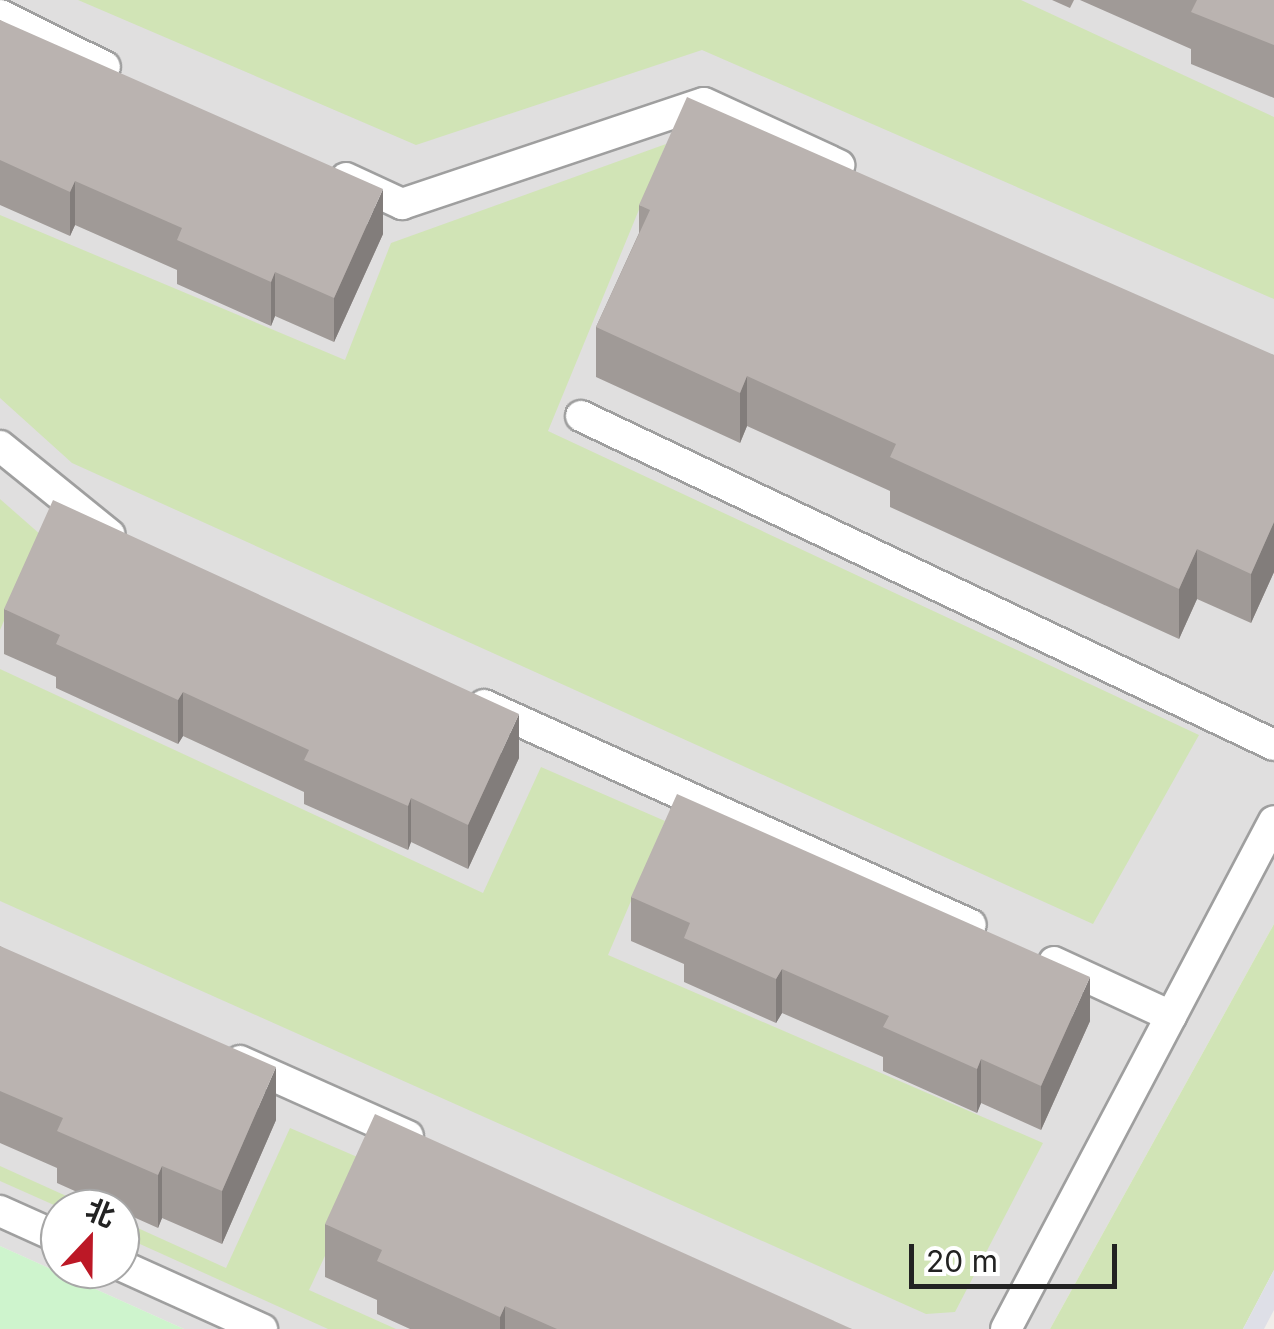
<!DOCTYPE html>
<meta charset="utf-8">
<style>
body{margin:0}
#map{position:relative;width:1274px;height:1329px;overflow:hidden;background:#f1eeea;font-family:Inter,"Noto Sans SC",sans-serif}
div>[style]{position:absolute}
.residential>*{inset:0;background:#e0dfdf}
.grass>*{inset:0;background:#d1e4b6}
.park>*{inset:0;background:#cef4cd}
.plaza>*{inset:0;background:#dedfe7}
.roads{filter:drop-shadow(2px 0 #9f9f9f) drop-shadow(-2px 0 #9f9f9f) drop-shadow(0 2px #9f9f9f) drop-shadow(0 -2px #9f9f9f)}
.service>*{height:30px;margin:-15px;padding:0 15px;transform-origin:15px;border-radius:15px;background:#fff}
.wall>*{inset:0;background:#a09a97}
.shaded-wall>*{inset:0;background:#827d7b}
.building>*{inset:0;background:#bab3b0}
span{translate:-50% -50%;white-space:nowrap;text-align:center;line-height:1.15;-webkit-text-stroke:10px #fff;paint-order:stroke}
.north{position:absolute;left:40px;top:1189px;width:100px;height:100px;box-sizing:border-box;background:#fff;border:2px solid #a7a7a7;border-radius:50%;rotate:22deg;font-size:28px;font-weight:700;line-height:40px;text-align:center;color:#222}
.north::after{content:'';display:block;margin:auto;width:35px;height:45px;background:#bc1826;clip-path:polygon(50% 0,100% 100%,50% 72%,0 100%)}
.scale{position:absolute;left:909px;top:1244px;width:208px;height:45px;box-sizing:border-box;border:5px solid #222;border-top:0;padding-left:12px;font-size:30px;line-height:35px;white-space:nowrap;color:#222;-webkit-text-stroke:8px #fff;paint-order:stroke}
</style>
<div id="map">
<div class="residential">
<div style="clip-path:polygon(evenodd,0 0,1274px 0,1274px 924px,1050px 1329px,184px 1329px,0 1246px,0 0,60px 1209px,120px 1209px,120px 1269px,60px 1269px,60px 1209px)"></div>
</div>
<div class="grass">
<div style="clip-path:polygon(78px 0,1021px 0,1274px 117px,1274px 299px,702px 50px,416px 145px)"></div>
<div style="clip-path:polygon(666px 144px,548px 431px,1199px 735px,1093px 924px,72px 463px,0 398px,0 215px,345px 360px,391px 243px)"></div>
<div style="clip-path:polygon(0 499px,41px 535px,0 630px)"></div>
<div style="clip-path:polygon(0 669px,483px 893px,541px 767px,665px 821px,608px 955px,1043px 1143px,955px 1312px,926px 1314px,0 901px)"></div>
<div style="clip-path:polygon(1274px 924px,1274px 1270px,1243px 1329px,1050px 1329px)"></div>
<div style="clip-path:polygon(290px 1128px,369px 1162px,309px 1290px,396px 1329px,328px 1329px,120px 1235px,120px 1220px,226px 1268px)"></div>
<div style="clip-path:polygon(0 1166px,95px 1209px,63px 1209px,0 1181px)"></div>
</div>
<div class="park">
<div style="clip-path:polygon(0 1246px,184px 1329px,0 1329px)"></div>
</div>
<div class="plaza">
<div style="clip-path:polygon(1274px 1270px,1274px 1310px,1264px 1329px,1243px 1329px)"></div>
</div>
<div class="roads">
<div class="service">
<div style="left:0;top:15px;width:117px;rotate:26.3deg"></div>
<div style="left:346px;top:178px;width:62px;rotate:24.9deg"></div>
<div style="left:402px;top:204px;width:318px;rotate:-18.5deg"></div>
<div style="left:704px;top:103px;width:149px;rotate:24.7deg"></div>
<div style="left:581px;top:416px;width:767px;rotate:25.4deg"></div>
<div style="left:0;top:446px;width:141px;rotate:39deg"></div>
<div style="left:484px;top:705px;width:534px;rotate:24.31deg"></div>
<div style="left:1054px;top:962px;width:129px;rotate:24.8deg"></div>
<div style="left:240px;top:1061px;width:184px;rotate:24.1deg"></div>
<div style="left:0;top:1211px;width:66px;rotate:24.2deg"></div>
<div style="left:120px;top:1265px;width:156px;rotate:24.3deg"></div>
<div style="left:1006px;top:1329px;width:574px;rotate:-62.19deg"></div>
</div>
</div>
<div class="wall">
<div style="clip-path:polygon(1052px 0,1074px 0,1070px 8px)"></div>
<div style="clip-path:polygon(1080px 0,1274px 0,1274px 98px,1191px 64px,1191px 49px)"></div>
<div style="clip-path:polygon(0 20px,383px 234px,334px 342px,275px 316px,271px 326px,177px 284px,177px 270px,75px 225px,70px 236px,0 205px)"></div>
<div style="clip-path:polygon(639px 205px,1274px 355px,1274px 572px,1251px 623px,1197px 599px,1179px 639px,890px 507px,890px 491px,747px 426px,740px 443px,596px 377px,596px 327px,639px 233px)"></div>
<div style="clip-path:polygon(4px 609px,519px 758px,468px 869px,411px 842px,408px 850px,304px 804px,304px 792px,183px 736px,178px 744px,56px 688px,56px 677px,4px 654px)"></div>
<div style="clip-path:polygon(631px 897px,1090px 1021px,1041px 1130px,981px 1103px,977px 1113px,883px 1071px,883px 1057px,782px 1013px,776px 1023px,684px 982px,684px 964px,631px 941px)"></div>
<div style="clip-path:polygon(0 946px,276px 1120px,222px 1244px,162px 1218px,158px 1228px,120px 1211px,120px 1209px,115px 1209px,57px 1183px,57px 1168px,0 1143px)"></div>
<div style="clip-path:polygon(325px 1224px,852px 1329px,410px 1329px,377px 1314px,377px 1300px,325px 1277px)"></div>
</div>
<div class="shaded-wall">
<div style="clip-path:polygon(75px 181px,75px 225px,70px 236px,70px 192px)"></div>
<div style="clip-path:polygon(383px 189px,383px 234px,334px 342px,334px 298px)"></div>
<div style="clip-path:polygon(275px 272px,275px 316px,271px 326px,271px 282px)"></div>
<div style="clip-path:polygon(747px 376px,747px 426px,740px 443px,740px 393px)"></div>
<div style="clip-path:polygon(1274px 522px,1274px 572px,1251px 623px,1251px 574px)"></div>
<div style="clip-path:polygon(1197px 549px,1197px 599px,1179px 639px,1179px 589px)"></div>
<div style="clip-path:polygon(183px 692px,183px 736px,178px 744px,178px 700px)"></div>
<div style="clip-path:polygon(519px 714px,519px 758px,468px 869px,468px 825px)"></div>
<div style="clip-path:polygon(411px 798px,411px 842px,408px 850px,408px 806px)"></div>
<div style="clip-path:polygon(782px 969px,782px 1013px,776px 1023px,776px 979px)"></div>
<div style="clip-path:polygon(1090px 977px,1090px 1021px,1041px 1130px,1041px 1086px)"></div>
<div style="clip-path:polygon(981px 1059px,981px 1103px,977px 1113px,977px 1069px)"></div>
<div style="clip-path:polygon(276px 1067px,276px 1120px,222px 1244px,222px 1191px)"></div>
<div style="clip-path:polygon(162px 1166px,162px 1218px,158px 1228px,158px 1175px)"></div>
<div style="clip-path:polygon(505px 1306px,505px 1329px,500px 1329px,500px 1317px)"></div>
</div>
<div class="building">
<div style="clip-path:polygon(1197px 0,1274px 0,1274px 45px,1191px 12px)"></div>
<div style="clip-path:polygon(0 20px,383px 189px,334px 298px,275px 272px,271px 282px,177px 240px,182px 228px,75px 181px,70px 192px,0 160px)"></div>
<div style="clip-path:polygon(687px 97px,1274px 355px,1274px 522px,1251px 574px,1197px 549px,1179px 589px,890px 457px,896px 444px,747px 376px,740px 393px,596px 327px,650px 210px,639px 205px)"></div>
<div style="clip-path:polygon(53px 500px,519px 714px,468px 825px,411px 798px,408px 806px,304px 760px,309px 750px,183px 692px,178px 700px,56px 644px,60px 635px,4px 609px)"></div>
<div style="clip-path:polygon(677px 794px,1090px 977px,1041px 1086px,981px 1059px,977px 1069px,883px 1027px,889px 1016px,782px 969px,776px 979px,684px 938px,690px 923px,631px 897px)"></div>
<div style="clip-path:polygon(0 946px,276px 1067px,222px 1191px,162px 1166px,158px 1175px,57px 1131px,63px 1118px,0 1091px)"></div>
<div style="clip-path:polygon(375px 1114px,852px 1329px,557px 1329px,505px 1306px,500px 1317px,377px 1261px,382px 1250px,325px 1224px)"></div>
</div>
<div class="north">北</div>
<div class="scale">20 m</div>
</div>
